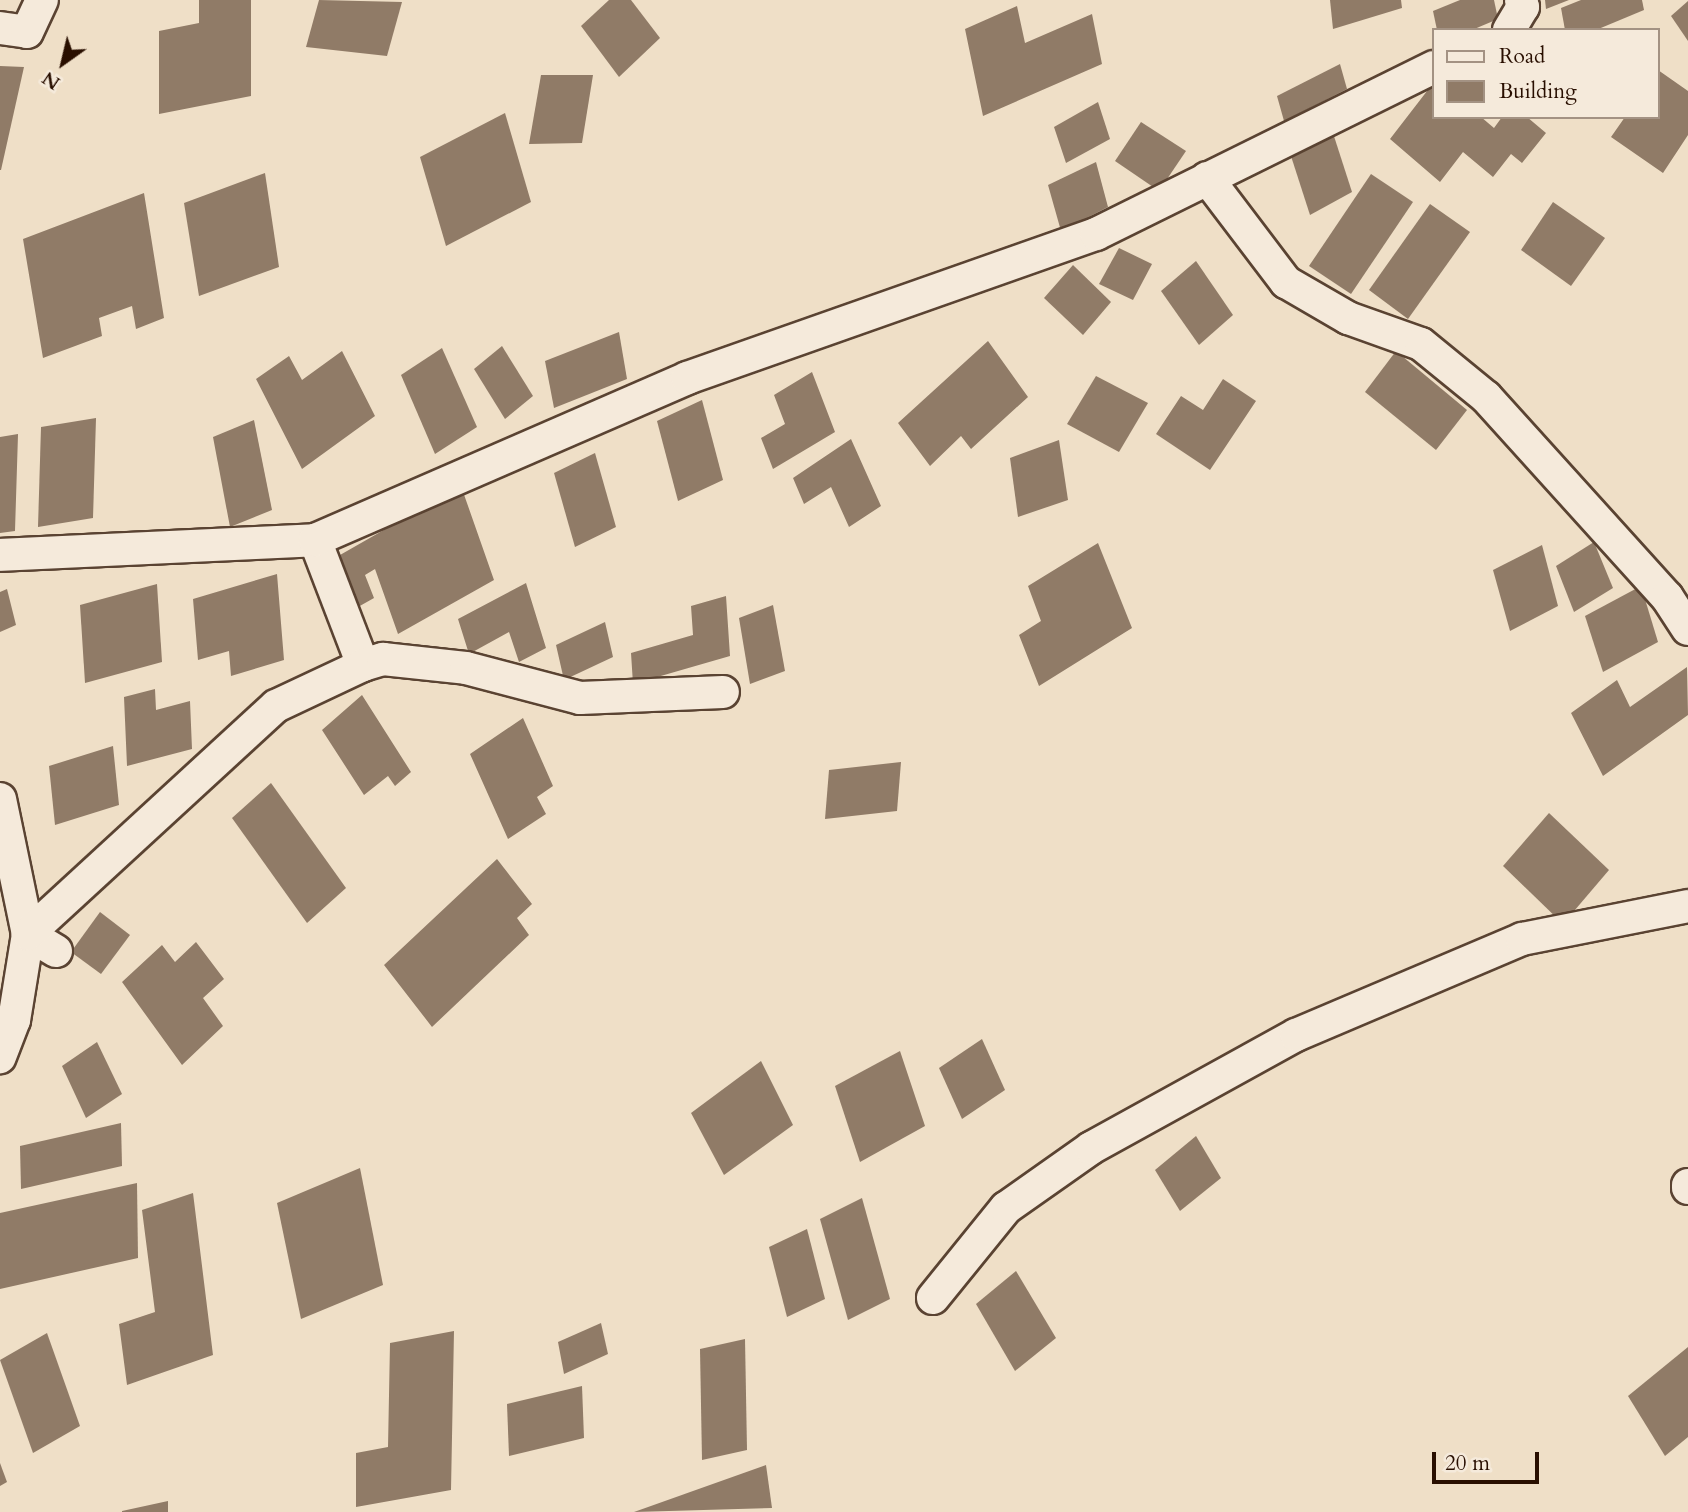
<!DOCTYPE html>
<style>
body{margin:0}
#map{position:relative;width:1688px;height:1512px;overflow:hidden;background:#efdfc7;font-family:Cardo,serif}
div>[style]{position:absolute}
.building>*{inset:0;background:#907b67}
.roads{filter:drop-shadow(2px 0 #5a4332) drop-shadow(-2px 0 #5a4332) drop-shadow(0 2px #5a4332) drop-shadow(0 -2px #5a4332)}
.minor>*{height:32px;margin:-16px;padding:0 16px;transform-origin:16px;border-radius:16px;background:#f5eadb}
span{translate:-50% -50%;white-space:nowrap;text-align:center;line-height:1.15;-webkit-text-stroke:5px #f5eadb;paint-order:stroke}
.legend{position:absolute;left:1432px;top:28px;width:228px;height:91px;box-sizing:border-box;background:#f5eadb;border:2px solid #a39283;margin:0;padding:9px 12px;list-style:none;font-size:21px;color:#290f00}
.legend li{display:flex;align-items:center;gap:14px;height:35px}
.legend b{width:35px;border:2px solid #a39283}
.north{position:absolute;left:28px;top:28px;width:70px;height:70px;-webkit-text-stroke:5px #f5eadb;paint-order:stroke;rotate:214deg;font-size:19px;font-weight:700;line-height:28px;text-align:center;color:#290f00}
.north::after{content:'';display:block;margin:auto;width:24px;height:32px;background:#290f00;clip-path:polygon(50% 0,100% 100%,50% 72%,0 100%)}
.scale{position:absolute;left:1432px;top:1452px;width:107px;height:32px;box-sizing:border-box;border:4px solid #290f00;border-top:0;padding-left:9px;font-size:21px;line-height:24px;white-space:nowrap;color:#290f00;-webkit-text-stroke:5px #f5eadb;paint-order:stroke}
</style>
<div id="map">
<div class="building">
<div style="clip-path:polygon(199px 0,251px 0,251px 96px,159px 114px,159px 31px,199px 23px)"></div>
<div style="clip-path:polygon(319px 0,402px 2px,387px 56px,306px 47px)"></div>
<div style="clip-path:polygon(609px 0,631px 0,660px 38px,619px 77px,581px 26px)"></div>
<div style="clip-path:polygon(1330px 0,1401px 0,1402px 8px,1333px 29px)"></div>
<div style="clip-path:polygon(1460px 0,1494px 0,1498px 19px,1472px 30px,1437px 30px,1433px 11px)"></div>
<div style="clip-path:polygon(1545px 0,1569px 0,1546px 9px)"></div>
<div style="clip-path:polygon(1581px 0,1642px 0,1644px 10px,1596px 30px,1565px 30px,1561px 8px)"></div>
<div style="clip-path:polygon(1688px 1px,1688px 41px,1671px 16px)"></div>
<div style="clip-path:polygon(1017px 6px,1025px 43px,1092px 14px,1102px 64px,983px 116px,965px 29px)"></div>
<div style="clip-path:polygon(1340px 64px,1347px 89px,1284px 121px,1277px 96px)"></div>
<div style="clip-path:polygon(0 66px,24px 67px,1px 170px,0 170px)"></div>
<div style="clip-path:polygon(1658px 70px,1688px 91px,1688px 135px,1663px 173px,1611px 137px,1625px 117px,1658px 117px)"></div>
<div style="clip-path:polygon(541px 75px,593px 75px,582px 143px,529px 144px)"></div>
<div style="clip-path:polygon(1434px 82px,1434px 117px,1481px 117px,1494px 128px,1502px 117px,1527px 117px,1546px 133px,1522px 163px,1511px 154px,1493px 177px,1463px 152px,1440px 182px,1390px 139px)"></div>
<div style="clip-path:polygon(1098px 102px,1110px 139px,1066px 163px,1054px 127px)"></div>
<div style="clip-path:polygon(505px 113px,531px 202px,446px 246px,420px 157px)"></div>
<div style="clip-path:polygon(1141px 122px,1186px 151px,1159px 191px,1115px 161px)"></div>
<div style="clip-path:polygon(1332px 130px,1352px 192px,1310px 215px,1290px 153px)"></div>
<div style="clip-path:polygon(1096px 162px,1108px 207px,1061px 231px,1048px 185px)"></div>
<div style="clip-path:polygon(265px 173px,279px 267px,199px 296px,184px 203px)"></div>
<div style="clip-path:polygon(1371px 174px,1413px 202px,1351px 294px,1309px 266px)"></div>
<div style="clip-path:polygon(144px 193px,164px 318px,136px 329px,132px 306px,99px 318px,102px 336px,43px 358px,23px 239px)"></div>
<div style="clip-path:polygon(1553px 202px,1605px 238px,1571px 286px,1521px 250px)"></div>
<div style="clip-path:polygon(1430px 204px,1470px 232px,1408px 319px,1369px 290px)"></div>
<div style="clip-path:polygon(1119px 248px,1152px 264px,1133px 300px,1099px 284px)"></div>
<div style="clip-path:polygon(1196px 261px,1233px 315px,1199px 345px,1161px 291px)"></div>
<div style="clip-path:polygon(1073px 265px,1111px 302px,1083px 335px,1044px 298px)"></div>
<div style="clip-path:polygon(619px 332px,627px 379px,554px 408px,545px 361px)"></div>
<div style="clip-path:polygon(988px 341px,1028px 397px,971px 449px,961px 436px,930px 466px,898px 423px)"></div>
<div style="clip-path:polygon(502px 346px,533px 396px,505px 419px,474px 369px)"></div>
<div style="clip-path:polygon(442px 348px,477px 427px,435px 454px,401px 375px)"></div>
<div style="clip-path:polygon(342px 351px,375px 416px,302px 469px,256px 379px,289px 356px,302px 380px)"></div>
<div style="clip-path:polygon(1396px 351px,1467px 410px,1436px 450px,1365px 392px)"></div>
<div style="clip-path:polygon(812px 372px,835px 432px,773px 469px,761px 438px,785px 424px,774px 395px)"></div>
<div style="clip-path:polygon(1096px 376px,1148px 403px,1119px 452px,1067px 424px)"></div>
<div style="clip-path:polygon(1223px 379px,1256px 401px,1210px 470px,1156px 434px,1181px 396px,1203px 410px)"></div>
<div style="clip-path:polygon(702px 400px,723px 480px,678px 501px,657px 421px)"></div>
<div style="clip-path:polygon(96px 418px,93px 518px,38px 527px,41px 427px)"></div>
<div style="clip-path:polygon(254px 420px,272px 510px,230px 527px,213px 437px)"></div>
<div style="clip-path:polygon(18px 434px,15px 531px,0 533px,0 437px)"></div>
<div style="clip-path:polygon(851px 439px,881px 506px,849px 527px,831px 487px,804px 504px,793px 478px)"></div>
<div style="clip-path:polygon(1059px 440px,1068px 500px,1018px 517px,1010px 458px)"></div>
<div style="clip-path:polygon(595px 453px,616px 527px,575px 547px,554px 473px)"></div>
<div style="clip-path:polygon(461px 486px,494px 580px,398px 634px,375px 569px,365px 575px,374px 598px,358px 607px,340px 555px)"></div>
<div style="clip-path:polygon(1594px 542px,1613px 588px,1574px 612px,1556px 566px)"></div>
<div style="clip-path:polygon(1098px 543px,1132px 628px,1039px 686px,1019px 635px,1041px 621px,1028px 586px)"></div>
<div style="clip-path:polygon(1542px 545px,1558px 606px,1510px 631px,1493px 570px)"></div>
<div style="clip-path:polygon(277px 574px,284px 660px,231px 676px,229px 651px,198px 660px,193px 599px)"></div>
<div style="clip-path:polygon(526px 583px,546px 648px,519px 662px,509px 632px,469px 654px,458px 619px)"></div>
<div style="clip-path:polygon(157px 584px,162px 662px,85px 683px,80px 605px)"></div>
<div style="clip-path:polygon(1641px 586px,1658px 642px,1603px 672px,1585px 616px)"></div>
<div style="clip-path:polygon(7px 589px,16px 625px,0 632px,0 592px)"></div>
<div style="clip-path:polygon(726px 596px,730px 656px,633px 684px,631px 653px,693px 635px,691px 606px)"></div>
<div style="clip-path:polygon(773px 605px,785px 671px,750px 684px,739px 618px)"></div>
<div style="clip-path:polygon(605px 622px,613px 657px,564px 680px,556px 645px)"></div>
<div style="clip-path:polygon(1687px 667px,1688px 715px,1603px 776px,1571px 713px,1617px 680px,1630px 707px)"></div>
<div style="clip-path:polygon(155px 689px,156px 710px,190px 701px,192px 749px,127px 766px,124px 697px)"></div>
<div style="clip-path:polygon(362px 695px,411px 772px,395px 786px,388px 776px,364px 795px,322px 730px)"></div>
<div style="clip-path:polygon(523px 718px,553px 786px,537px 797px,546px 814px,508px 839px,470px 754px)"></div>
<div style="clip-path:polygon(113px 746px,119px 805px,55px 825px,49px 766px)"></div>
<div style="clip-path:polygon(901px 762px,897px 811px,825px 819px,829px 770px)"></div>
<div style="clip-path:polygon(271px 783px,346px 888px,307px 923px,232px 818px)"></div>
<div style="clip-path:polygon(1549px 813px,1609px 870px,1563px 924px,1503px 866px)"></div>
<div style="clip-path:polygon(497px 859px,532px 904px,517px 918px,529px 935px,432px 1027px,384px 965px)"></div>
<div style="clip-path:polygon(100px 912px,130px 935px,101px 974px,71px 952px)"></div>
<div style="clip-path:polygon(196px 942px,224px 979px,203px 998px,223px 1026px,182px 1065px,122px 982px,162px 945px,175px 962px)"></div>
<div style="clip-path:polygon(982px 1039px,1005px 1090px,962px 1119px,939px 1068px)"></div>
<div style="clip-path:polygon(97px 1042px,122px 1094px,86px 1118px,62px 1066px)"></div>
<div style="clip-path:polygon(900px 1051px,925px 1126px,860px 1162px,835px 1086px)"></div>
<div style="clip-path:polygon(761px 1061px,793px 1125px,724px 1175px,691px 1113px)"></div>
<div style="clip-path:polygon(121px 1123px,122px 1166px,21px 1189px,20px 1146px)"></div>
<div style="clip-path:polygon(1196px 1136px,1221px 1178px,1180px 1211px,1155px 1170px)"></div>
<div style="clip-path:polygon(360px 1168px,383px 1285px,301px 1319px,277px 1203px)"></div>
<div style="clip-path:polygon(137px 1183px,138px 1258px,0 1289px,0 1213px)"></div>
<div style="clip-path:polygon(193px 1193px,213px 1355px,127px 1385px,119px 1324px,155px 1312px,142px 1210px)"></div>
<div style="clip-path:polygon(862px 1198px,890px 1299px,848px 1320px,820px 1219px)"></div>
<div style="clip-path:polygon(807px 1229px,825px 1299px,787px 1317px,769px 1247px)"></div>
<div style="clip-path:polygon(1016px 1271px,1056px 1338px,1015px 1371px,976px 1304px)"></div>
<div style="clip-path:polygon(601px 1323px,608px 1354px,564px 1374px,558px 1342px)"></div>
<div style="clip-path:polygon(454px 1331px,451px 1490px,356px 1507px,356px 1453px,388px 1447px,390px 1343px)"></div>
<div style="clip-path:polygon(47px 1333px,80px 1426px,33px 1453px,0 1360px)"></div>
<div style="clip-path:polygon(745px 1339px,747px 1450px,702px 1460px,700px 1349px)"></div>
<div style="clip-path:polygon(1688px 1347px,1688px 1437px,1665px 1456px,1628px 1396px)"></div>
<div style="clip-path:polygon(582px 1386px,584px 1438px,509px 1456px,507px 1404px)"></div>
<div style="clip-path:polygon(0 1463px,7px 1482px,0 1486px)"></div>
<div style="clip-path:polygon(766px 1465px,772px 1508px,634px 1512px)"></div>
<div style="clip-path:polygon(168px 1501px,168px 1512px,122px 1512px,122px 1511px)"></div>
</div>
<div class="roads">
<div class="minor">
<div style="left:0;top:28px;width:27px;rotate:8deg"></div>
<div style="left:27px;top:32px;width:35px;rotate:-65deg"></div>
<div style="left:1509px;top:30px;width:27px;rotate:-59deg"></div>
<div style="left:1523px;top:7px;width:7px;rotate:-106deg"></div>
<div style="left:1207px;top:178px;width:131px;rotate:52.8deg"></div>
<div style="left:1286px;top:282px;width:72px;rotate:30.1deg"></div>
<div style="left:1348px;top:318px;width:77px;rotate:19.6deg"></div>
<div style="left:1421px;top:344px;width:84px;rotate:39.2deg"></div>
<div style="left:1486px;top:397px;width:270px;rotate:47.9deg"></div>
<div style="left:1667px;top:597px;width:38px;rotate:57deg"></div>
<div style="left:315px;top:540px;width:134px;rotate:69deg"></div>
<div style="left:0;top:555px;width:315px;rotate:-2.7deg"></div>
<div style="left:315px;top:540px;width:406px;rotate:-23.5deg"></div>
<div style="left:687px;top:378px;width:434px;rotate:-19.4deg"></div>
<div style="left:1096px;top:234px;width:377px;rotate:-26.3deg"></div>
<div style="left:0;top:799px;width:138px;rotate:78.3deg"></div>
<div style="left:28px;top:934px;width:87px;rotate:99.2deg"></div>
<div style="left:14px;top:1020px;width:40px;rotate:111deg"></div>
<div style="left:56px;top:951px;width:33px;rotate:-149deg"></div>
<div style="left:28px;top:934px;width:337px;rotate:-42.6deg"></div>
<div style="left:276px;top:706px;width:96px;rotate:-25.2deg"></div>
<div style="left:363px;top:665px;width:21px;rotate:-17deg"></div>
<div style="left:383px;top:659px;width:83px;rotate:6.2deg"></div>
<div style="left:466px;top:668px;width:118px;rotate:14.7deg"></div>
<div style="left:580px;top:698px;width:143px;rotate:-2.4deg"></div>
<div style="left:1688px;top:1185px;width:3px;rotate:90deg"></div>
<div style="left:933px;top:1298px;width:116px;rotate:-51deg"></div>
<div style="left:1006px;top:1208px;width:104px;rotate:-35.2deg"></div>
<div style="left:1091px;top:1148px;width:234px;rotate:-28.9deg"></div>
<div style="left:1296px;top:1035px;width:246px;rotate:-23deg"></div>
<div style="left:1522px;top:939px;width:169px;rotate:-11.2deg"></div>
</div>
</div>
<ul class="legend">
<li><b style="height:9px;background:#f5eadb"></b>Road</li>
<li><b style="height:19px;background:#907b67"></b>Building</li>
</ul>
<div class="north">N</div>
<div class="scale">20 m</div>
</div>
